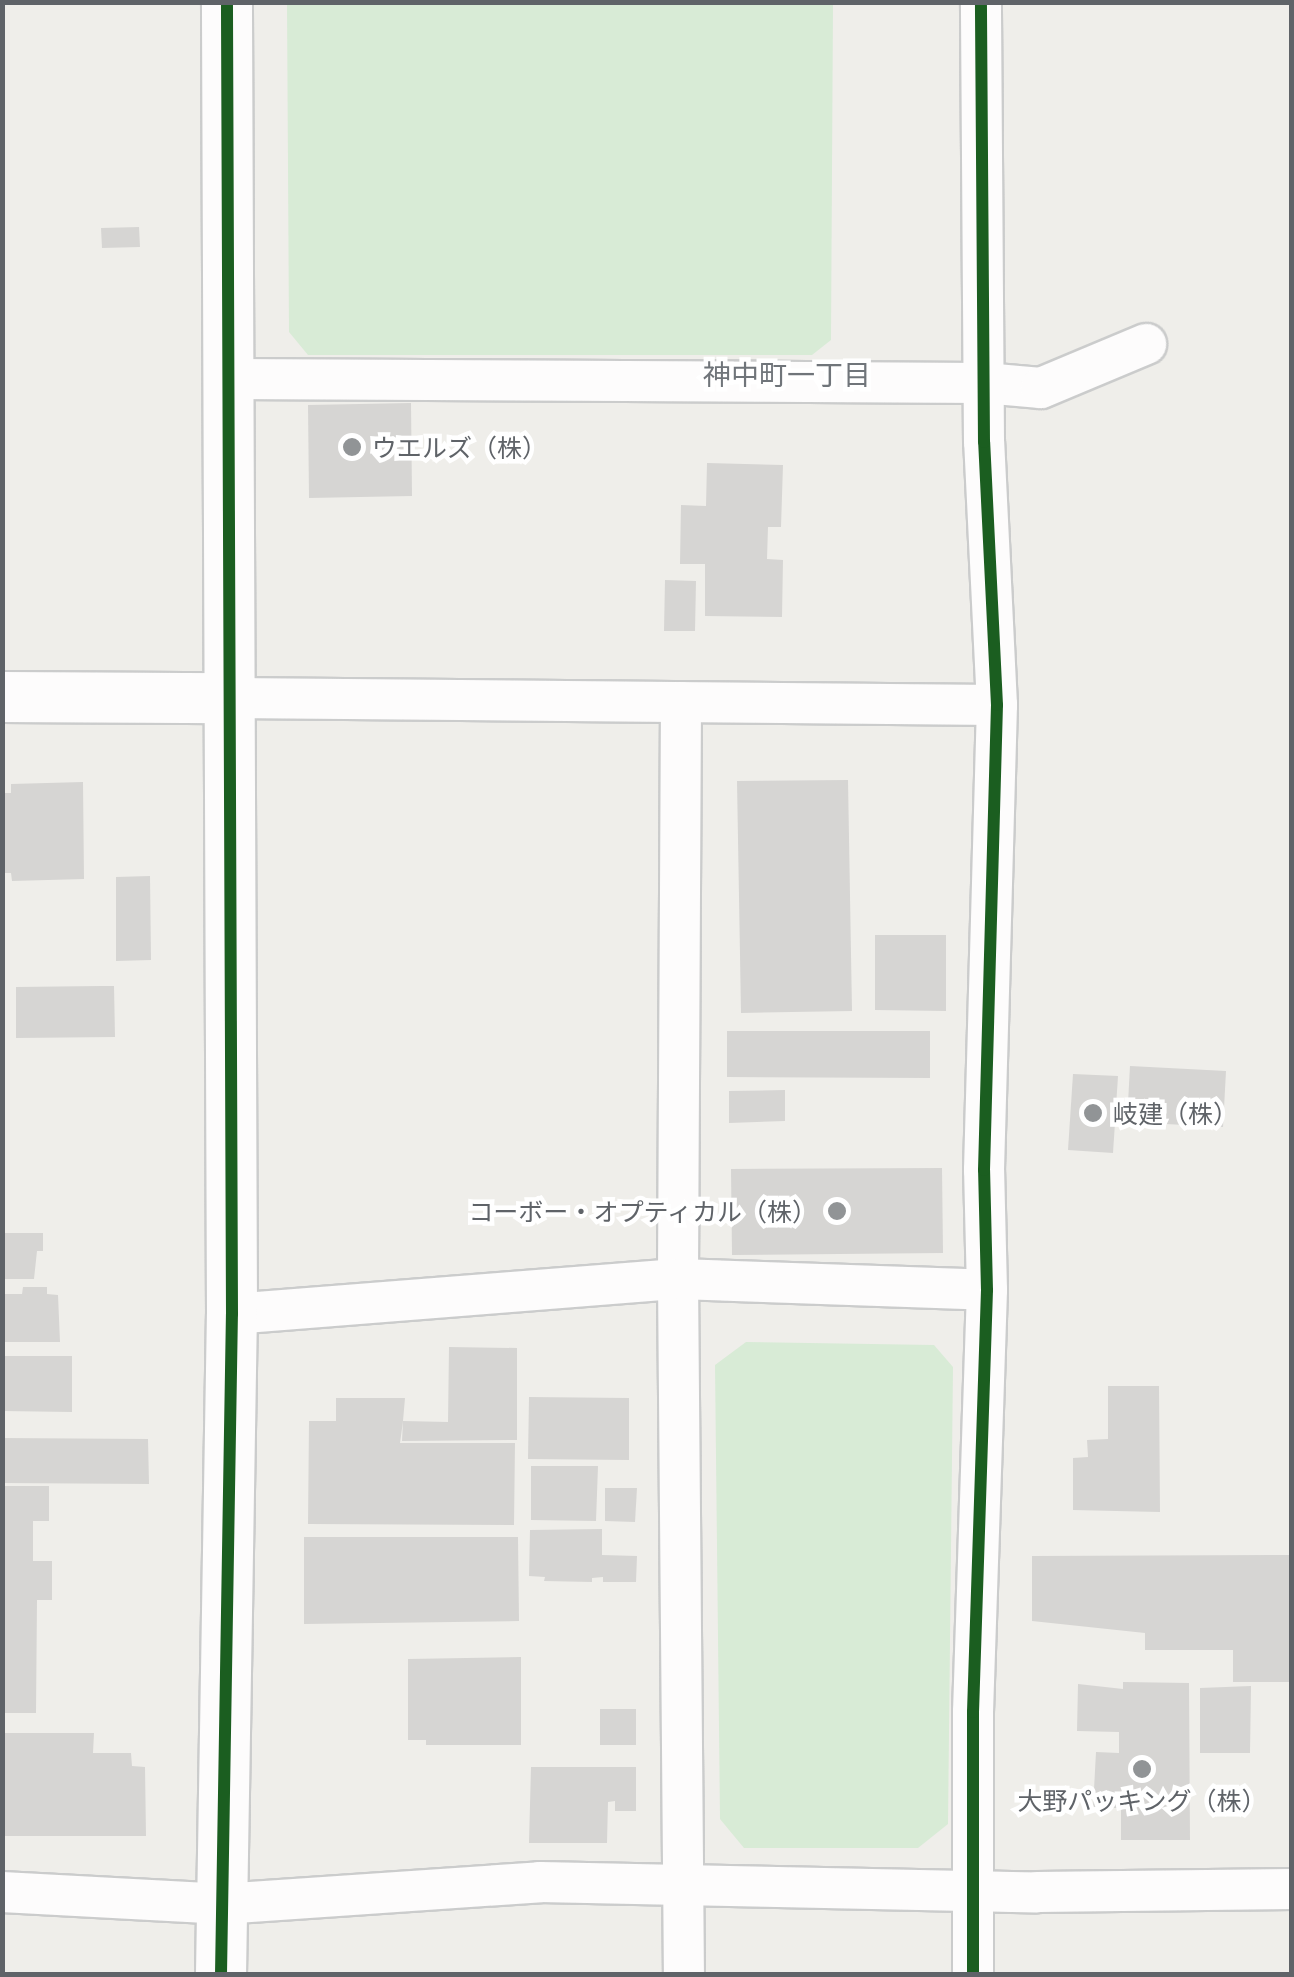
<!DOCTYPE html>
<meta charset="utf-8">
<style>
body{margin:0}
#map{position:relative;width:1294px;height:1977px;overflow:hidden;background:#efeeea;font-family:Barlow,"Noto Sans JP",sans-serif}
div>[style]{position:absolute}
.green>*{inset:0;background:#d8ebd6}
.building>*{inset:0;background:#d6d5d3}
.roads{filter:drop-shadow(2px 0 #cbcccc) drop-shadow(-2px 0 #cbcccc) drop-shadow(0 2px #cbcccc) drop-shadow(0 -2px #cbcccc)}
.minor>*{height:40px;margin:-20px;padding:0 20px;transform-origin:20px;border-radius:20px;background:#fdfcfc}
.tertiary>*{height:50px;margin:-25px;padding:0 25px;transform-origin:25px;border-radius:25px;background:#fdfcfc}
.cycleway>*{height:12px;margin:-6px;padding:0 6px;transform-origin:6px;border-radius:6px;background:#1b5e20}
.dots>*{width:28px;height:28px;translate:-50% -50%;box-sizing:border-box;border:5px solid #fff;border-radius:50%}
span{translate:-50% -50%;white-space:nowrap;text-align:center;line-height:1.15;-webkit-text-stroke:9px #fff;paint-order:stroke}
.poi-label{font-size:25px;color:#5f6368}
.left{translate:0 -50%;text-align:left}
.right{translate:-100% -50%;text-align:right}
.neighbourhood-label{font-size:28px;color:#70757a}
.frame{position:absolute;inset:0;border:5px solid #5f6368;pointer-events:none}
</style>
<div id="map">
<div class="green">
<div style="clip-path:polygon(287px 3px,833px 3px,831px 340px,812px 355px,308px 355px,289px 332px)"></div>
<div style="clip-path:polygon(746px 1342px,934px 1345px,953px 1367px,948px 1824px,918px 1848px,744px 1848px,720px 1819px,715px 1365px)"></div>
</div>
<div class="building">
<div style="clip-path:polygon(139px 227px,140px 247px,102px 248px,101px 228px)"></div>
<div style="clip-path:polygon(411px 403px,412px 496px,309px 498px,308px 405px)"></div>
<div style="clip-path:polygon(707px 463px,783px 465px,781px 527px,768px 527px,767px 559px,783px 560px,782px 617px,705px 616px,705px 564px,680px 564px,681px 505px,706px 506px)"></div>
<div style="clip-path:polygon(665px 580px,696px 581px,695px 631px,664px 631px)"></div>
<div style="clip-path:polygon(848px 780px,852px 1011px,741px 1013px,737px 781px)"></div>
<div style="clip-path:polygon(83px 782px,84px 879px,12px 881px,11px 873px,2px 873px,2px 793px,11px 793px,11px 784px)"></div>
<div style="clip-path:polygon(150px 876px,151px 960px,116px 961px,116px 877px)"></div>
<div style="clip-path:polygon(875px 935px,946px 935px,946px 1011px,875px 1010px)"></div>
<div style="clip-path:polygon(101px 986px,114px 986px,115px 1037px,16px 1038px,16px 987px)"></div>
<div style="clip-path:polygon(727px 1031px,930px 1031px,930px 1078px,727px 1077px)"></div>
<div style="clip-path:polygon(1130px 1066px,1226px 1071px,1223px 1127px,1127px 1122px)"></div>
<div style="clip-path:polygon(1073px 1074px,1118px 1076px,1113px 1153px,1068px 1150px)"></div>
<div style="clip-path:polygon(785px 1090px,785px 1121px,729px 1123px,729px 1091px)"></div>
<div style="clip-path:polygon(942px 1168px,943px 1253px,732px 1255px,731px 1169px)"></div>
<div style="clip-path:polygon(2px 1233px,43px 1233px,43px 1251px,37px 1251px,34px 1279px,2px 1279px)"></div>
<div style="clip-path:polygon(23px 1287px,47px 1287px,47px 1294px,58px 1295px,60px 1342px,2px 1342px,2px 1294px,22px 1294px)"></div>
<div style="clip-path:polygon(449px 1347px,517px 1348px,517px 1440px,402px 1441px,403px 1421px,400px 1443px,515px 1443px,514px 1525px,308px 1524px,309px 1421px,336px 1421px,336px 1398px,405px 1398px,403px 1421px,448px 1422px)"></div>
<div style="clip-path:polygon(2px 1356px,72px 1356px,72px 1412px,2px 1411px)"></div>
<div style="clip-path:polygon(1108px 1386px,1159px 1386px,1160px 1512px,1073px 1510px,1073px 1458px,1088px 1457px,1087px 1440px,1108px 1439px)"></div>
<div style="clip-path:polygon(529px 1397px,629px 1398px,629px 1460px,528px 1459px)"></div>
<div style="clip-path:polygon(2px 1438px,148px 1439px,149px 1484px,2px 1483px)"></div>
<div style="clip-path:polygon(531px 1466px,598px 1466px,596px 1521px,531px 1520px)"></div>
<div style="clip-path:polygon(2px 1486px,49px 1486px,49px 1521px,33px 1521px,33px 1561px,52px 1561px,52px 1600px,37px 1600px,36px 1713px,2px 1713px)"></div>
<div style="clip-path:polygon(605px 1488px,637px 1488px,635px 1522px,605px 1521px)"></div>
<div style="clip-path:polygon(602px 1529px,602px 1555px,637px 1556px,636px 1582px,603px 1582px,603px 1577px,592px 1578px,592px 1582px,544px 1581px,545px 1577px,529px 1576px,530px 1530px)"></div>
<div style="clip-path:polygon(304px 1537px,518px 1537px,519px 1621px,304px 1624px)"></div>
<div style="clip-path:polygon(1292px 1555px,1292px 1682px,1233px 1682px,1233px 1650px,1145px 1650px,1145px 1633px,1032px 1621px,1032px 1556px)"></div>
<div style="clip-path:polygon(521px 1657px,521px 1745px,426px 1745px,426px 1740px,408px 1740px,408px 1659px)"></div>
<div style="clip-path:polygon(1123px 1682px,1189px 1683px,1190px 1840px,1121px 1840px,1121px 1808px,1093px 1808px,1096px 1752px,1119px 1753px,1119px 1732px,1077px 1731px,1078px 1684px,1123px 1689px)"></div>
<div style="clip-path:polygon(1251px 1686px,1250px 1753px,1200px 1753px,1200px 1688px)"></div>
<div style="clip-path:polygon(600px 1709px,636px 1709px,636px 1745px,600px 1745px)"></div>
<div style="clip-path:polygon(2px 1733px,94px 1733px,93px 1753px,131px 1753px,132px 1766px,145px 1767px,146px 1836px,2px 1836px)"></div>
<div style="clip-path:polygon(531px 1767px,636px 1767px,636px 1811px,615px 1811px,615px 1801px,608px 1802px,607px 1843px,529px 1843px)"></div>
</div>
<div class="roads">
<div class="minor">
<div style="left:231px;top:379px;width:753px;rotate:0.3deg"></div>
<div style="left:984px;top:383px;width:57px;rotate:5deg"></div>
<div style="left:1041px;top:388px;width:114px;rotate:-22.7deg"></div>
<div style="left:231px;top:698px;width:766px;rotate:0.52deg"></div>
<div style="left:681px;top:702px;width:577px;rotate:90.3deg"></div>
<div style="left:678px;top:1279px;width:695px;rotate:89.51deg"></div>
<div style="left:232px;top:1314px;width:447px;rotate:-4.5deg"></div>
<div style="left:678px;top:1279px;width:309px;rotate:2deg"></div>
<div style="left:2px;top:1892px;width:219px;rotate:3.1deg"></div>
<div style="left:221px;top:1904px;width:320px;rotate:-3.9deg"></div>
<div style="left:540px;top:1882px;width:497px;rotate:1.2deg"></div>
<div style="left:1037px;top:1892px;width:255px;rotate:-0.7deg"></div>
<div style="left:973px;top:1974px;width:262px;rotate:-90deg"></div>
<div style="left:973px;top:1712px;width:422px;rotate:-88.1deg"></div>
<div style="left:987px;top:1290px;width:120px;rotate:-91.4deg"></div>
<div style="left:984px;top:1170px;width:465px;rotate:-88.4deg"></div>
<div style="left:997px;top:705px;width:263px;rotate:-92.8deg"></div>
<div style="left:984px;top:442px;width:440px;rotate:-90.4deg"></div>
</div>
<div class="tertiary">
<div style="left:2px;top:697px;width:229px;rotate:0.3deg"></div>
<div style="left:221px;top:1974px;width:660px;rotate:-89.05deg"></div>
<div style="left:232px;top:1314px;width:1312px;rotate:-90.22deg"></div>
</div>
</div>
<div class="cycleway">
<div style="left:221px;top:1974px;width:660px;rotate:-89.05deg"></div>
<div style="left:232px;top:1314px;width:1312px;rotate:-90.22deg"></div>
<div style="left:973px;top:1974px;width:262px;rotate:-90deg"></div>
<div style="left:973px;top:1712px;width:422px;rotate:-88.1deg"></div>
<div style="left:987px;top:1290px;width:120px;rotate:-91.4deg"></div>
<div style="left:984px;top:1170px;width:465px;rotate:-88.4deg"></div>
<div style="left:997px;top:705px;width:263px;rotate:-92.8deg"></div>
<div style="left:984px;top:442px;width:440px;rotate:-90.4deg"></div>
</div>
<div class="dots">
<div style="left:352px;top:447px;background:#919496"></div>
<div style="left:1093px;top:1113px;background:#919496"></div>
<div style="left:837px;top:1211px;background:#919496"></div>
<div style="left:1142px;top:1769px;background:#919496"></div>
</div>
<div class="poi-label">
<span class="left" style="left:372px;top:447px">ウエルズ（株）</span>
<span class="left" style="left:1113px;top:1113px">岐建（株）</span>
<span class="right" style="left:817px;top:1211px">コーボー・オプティカル（株）</span>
<span style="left:1142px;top:1800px">大野パッキング（株）</span>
</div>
<div class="neighbourhood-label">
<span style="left:787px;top:374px">神中町一丁目</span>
</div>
<div class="frame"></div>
</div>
